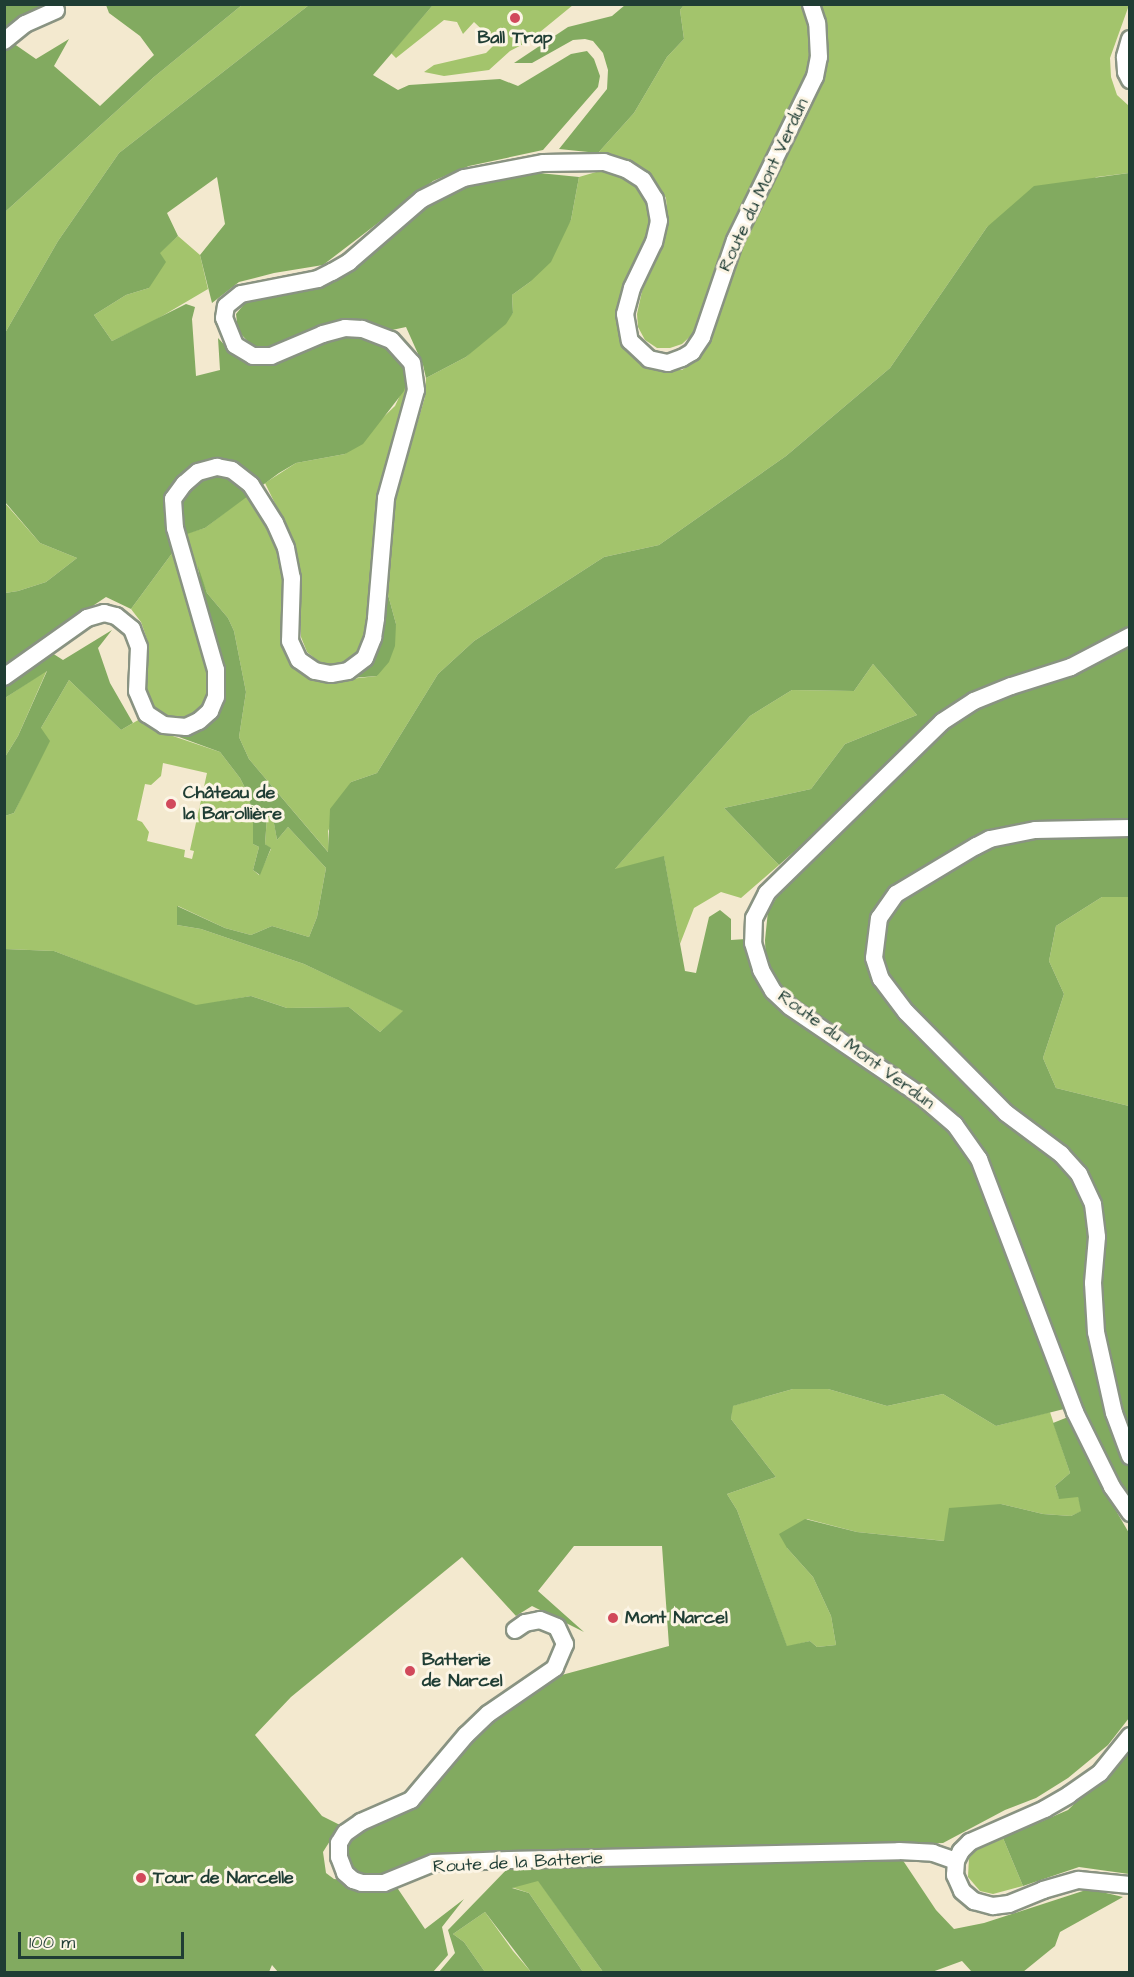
<!DOCTYPE html>
<meta charset="utf-8">
<style>
body{margin:0}
#map{position:relative;width:1134px;height:1977px;overflow:hidden;background:#f3e9cf;font-family:"Architects Daughter",sans-serif}
div>[style]{position:absolute}
.green>*{inset:0;background:#a3c46c}
.forest>*{inset:0;background:#82aa60}
.roads{filter:drop-shadow(2px 0 #899382) drop-shadow(-2px 0 #899382) drop-shadow(0 2px #899382) drop-shadow(0 -2px #899382)}
.minor>*{height:16px;margin:-8px;padding:0 8px;transform-origin:8px;border-radius:8px;background:#fff}
.dots>*{width:16px;height:16px;translate:-50% -50%;box-sizing:border-box;border:3px solid #fcf5e5;border-radius:50%}
span{translate:-50% -50%;white-space:nowrap;text-align:center;line-height:1.15;-webkit-text-stroke:6px #fcf5e5;paint-order:stroke}
.poi-label{font-size:18px;color:#1f3d34;font-weight:700}
.left{translate:0 -50%;text-align:left}
.street-label{font-size:18px;color:#1f3d34}
.frame{position:absolute;inset:0;border:6px solid #1f3d34;pointer-events:none}
.scale{position:absolute;left:18px;top:1932px;width:166px;height:27px;box-sizing:border-box;border:3px solid #1f3d34;border-top:0;padding-left:8px;font-size:18px;line-height:21px;white-space:nowrap;color:#1f3d34;-webkit-text-stroke:4px #fcf5e5;paint-order:stroke}
</style>
<div id="map">
<div class="green">
<div style="clip-path:polygon(242px 5px,309px 5px,119px 153px,58px 241px,5px 333px,5px 212px,154px 77px)"></div>
<div style="clip-path:polygon(433px 5px,573px 5px,529px 41px,510px 51px,489px 70px,444px 76px,424px 72px,434px 65px,486px 53px,496px 43px,474px 22px,463px 34px,457px 22px,444px 20px,396px 58px,391px 53px)"></div>
<div style="clip-path:polygon(684px 5px,806px 5px,813px 55px,808px 78px,724px 244px,695px 332px,682px 344px,670px 348px,657px 348px,645px 340px,638px 327px,637px 314px,642px 291px,662px 248px,668px 224px,666px 198px,652px 176px,633px 162px,598px 153px,634px 113px,667px 57px,684px 39px,680px 10px)"></div>
<div style="clip-path:polygon(820px 5px,1129px 5px,1110px 58px,1111px 77px,1117px 95px,1129px 106px,1129px 173px,1097px 177px,987px 227px,890px 368px,786px 456px,659px 545px,604px 557px,474px 641px,438px 674px,377px 773px,351px 782px,328px 831px,329px 853px,249px 759px,239px 737px,246px 692px,234px 631px,228px 618px,207px 593px,184px 534px,205px 528px,249px 494px,278px 552px,283px 583px,284px 648px,297px 669px,314px 680px,332px 681px,377px 676px,396px 624px,387px 591px,394px 502px,425px 397px,426px 378px,466px 357px,513px 313px,512px 295px,530px 282px,571px 220px,579px 177px,603px 170px,623px 175px,638px 184px,649px 204px,652px 218px,648px 236px,618px 313px,619px 334px,632px 357px,656px 370px,682px 370px,696px 360px,708px 346px,740px 250px,818px 82px,824px 25px)"></div>
<div style="clip-path:polygon(178px 236px,200px 255px,208px 289px,152px 322px,112px 341px,94px 315px,126px 295px,149px 288px,159px 253px)"></div>
<div style="clip-path:polygon(408px 378px,410px 394px,364px 643px,356px 655px,341px 664px,328px 665px,318px 661px,307px 652px,301px 637px,299px 579px,283px 520px,265px 483px,296px 463px,345px 454px,395px 406px)"></div>
<div style="clip-path:polygon(4px 502px,40px 543px,77px 558px,46px 582px,18px 591px,5px 593px)"></div>
<div style="clip-path:polygon(173px 552px,208px 660px,211px 693px,207px 705px,190px 719px,168px 720px,149px 706px,144px 693px,149px 645px,141px 622px,131px 609px)"></div>
<div style="clip-path:polygon(873px 664px,917px 715px,845px 744px,811px 789px,724px 808px,779px 865px,741px 898px,721px 892px,694px 908px,680px 944px,664px 857px,614px 870px,750px 716px,792px 690px,854px 691px)"></div>
<div style="clip-path:polygon(47px 670px,18px 736px,5px 757px,5px 698px)"></div>
<div style="clip-path:polygon(evenodd,69px 680px,121px 730px,140px 719px,161px 732px,220px 752px,240px 778px,248px 794px,253px 816px,253px 844px,259px 847px,253px 870px,259px 875px,271px 849px,265px 844px,267px 817px,273px 817px,277px 840px,288px 827px,326px 868px,317px 917px,309px 937px,272px 926px,251px 935px,225px 928px,178px 906px,177px 925px,201px 929px,304px 964px,404px 1011px,380px 1032px,349px 1007px,287px 1008px,251px 996px,196px 1006px,54px 951px,5px 949px,5px 816px,14px 813px,28px 783px,41px 728px,69px 680px,163px 763px,207px 773px,190px 850px,194px 851px,192px 859px,184px 857px,185px 850px,147px 841px,149px 832px,142px 822px,137px 820px,145px 784px,151px 785px,161px 776px,163px 763px)"></div>
<div style="clip-path:polygon(1102px 897px,1129px 897px,1129px 1106px,1056px 1088px,1043px 1058px,1064px 994px,1049px 961px,1056px 926px)"></div>
<div style="clip-path:polygon(793px 1389px,828px 1389px,887px 1406px,943px 1394px,996px 1426px,1050px 1412px,1070px 1473px,1055px 1486px,1059px 1498px,1078px 1496px,1082px 1511px,1071px 1516px,1043px 1514px,1001px 1504px,945px 1541px,857px 1532px,807px 1519px,787px 1548px,813px 1577px,831px 1616px,836px 1645px,817px 1647px,810px 1641px,787px 1647px,737px 1510px,727px 1494px,776px 1477px,731px 1419px,732px 1406px)"></div>
<div style="clip-path:polygon(1003px 1838px,1023px 1886px,993px 1894px,980px 1891px,968px 1877px,969px 1858px,977px 1849px)"></div>
<div style="clip-path:polygon(538px 1880px,603px 1972px,583px 1972px,529px 1893px,511px 1887px)"></div>
<div style="clip-path:polygon(485px 1912px,513px 1951px,531px 1972px,485px 1972px,464px 1942px,453px 1934px)"></div>
</div>
<div class="forest">
<div style="clip-path:polygon(5px 5px,40px 5px,40px 11px,5px 31px)"></div>
<div style="clip-path:polygon(106px 5px,242px 5px,154px 77px,5px 212px,5px 46px,10px 41px,36px 59px,69px 39px,54px 66px,100px 106px,154px 55px,140px 36px,109px 13px)"></div>
<div style="clip-path:polygon(309px 5px,433px 5px,373px 75px,398px 90px,409px 85px,500px 79px,518px 86px,571px 54px,587px 51px,594px 59px,600px 76px,598px 87px,543px 150px,469px 166px,433px 181px,323px 265px,274px 273px,239px 282px,212px 303px,200px 255px,225px 224px,217px 177px,167px 213px,178px 236px,160px 253px,166px 262px,149px 288px,126px 295px,94px 315px,112px 341px,186px 304px,195px 307px,192px 319px,196px 376px,220px 370px,218px 338px,231px 352px,254px 364px,346px 333px,374px 336px,402px 356px,408px 378px,404px 391px,363px 444px,345px 454px,296px 463px,279px 473px,205px 528px,169px 540px,173px 552px,131px 609px,106px 597px,5px 665px,5px 593px,18px 591px,46px 582px,77px 558px,40px 543px,5px 502px,5px 333px,58px 241px,119px 153px)"></div>
<div style="clip-path:polygon(625px 5px,684px 5px,680px 10px,684px 39px,667px 57px,634px 113px,598px 153px,559px 149px,607px 89px,608px 70px,603px 53px,593px 41px,585px 39px,573px 40px,532px 63px,514px 63px,568px 27px,612px 16px)"></div>
<div style="clip-path:polygon(529px 172px,579px 177px,571px 220px,551px 262px,530px 282px,512px 295px,513px 313px,506px 324px,466px 357px,426px 378px,423px 365px,406px 327px,392px 330px,376px 326px,270px 348px,253px 347px,238px 331px,236px 314px,245px 303px,261px 296px,303px 290px,333px 281px,365px 258px,413px 214px,444px 194px,482px 180px)"></div>
<div style="clip-path:polygon(1129px 173px,1129px 626px,1068px 660px,1007px 681px,863px 791px,779px 865px,724px 808px,811px 789px,845px 744px,917px 715px,873px 664px,854px 691px,792px 690px,750px 716px,615px 869px,664px 856px,685px 971px,696px 973px,709px 917px,720px 910px,731px 919px,731px 940px,746px 939px,753px 975px,769px 995px,953px 1128px,977px 1161px,1068px 1408px,996px 1426px,943px 1394px,887px 1406px,828px 1389px,793px 1389px,733px 1406px,731px 1419px,776px 1477px,727px 1494px,737px 1510px,787px 1646px,810px 1641px,817px 1647px,836px 1645px,831px 1616px,813px 1577px,787px 1548px,779px 1534px,805px 1519px,857px 1532px,944px 1541px,949px 1508px,1001px 1504px,1043px 1514px,1071px 1516px,1081px 1511px,1078px 1497px,1059px 1499px,1055px 1486px,1070px 1473px,1053px 1423px,1068px 1417px,1104px 1490px,1129px 1533px,1129px 1718px,1108px 1745px,1068px 1778px,1036px 1798px,1005px 1810px,943px 1843px,433px 1861px,368px 1880px,344px 1865px,348px 1839px,368px 1826px,495px 1714px,558px 1676px,669px 1646px,662px 1546px,574px 1546px,538px 1591px,584px 1632px,532px 1606px,516px 1616px,462px 1557px,291px 1697px,255px 1735px,322px 1816px,340px 1825px,323px 1852px,326px 1873px,334px 1879px,396px 1886px,425px 1929px,464px 1899px,442px 1927px,448px 1955px,433px 1972px,278px 1972px,272px 1965px,269px 1972px,5px 1972px,5px 949px,54px 951px,196px 1005px,251px 996px,287px 1008px,349px 1007px,380px 1032px,403px 1011px,304px 964px,201px 929px,177px 925px,177px 906px,225px 928px,251px 935px,272px 926px,309px 937px,317px 917px,326px 868px,288px 827px,277px 840px,273px 818px,267px 817px,265px 844px,271px 848px,260px 875px,253px 870px,259px 847px,253px 844px,253px 816px,248px 794px,240px 778px,220px 752px,179px 737px,203px 728px,219px 710px,224px 677px,202px 595px,198px 566px,207px 593px,228px 618px,234px 631px,246px 692px,239px 737px,249px 759px,328px 852px,330px 809px,351px 782px,377px 773px,438px 674px,474px 641px,604px 557px,659px 545px,786px 456px,890px 368px,987px 227px,1034px 186px)"></div>
<div style="clip-path:polygon(387px 591px,396px 624px,395px 646px,389px 662px,377px 676px,352px 678px,370px 662px)"></div>
<div style="clip-path:polygon(112px 630px,98px 648px,110px 683px,133px 723px,121px 730px,69px 680px,41px 728px,50px 741px,14px 813px,5px 816px,5px 757px,18px 736px,47px 671px,5px 698px,5px 686px,52px 653px,63px 660px)"></div>
<div style="clip-path:polygon(1129px 644px,1129px 897px,1102px 897px,1056px 926px,1049px 961px,1064px 994px,1043px 1058px,1056px 1088px,1129px 1106px,1130px 1504px,1079px 1405px,982px 1157px,795px 1001px,766px 967px,765px 940px,768px 911px,788px 880px,946px 728px,980px 706px)"></div>
<div style="clip-path:polygon(1129px 1750px,1129px 1874px,1079px 1867px,1023px 1886px,1003px 1838px,1068px 1810px)"></div>
<div style="clip-path:polygon(900px 1856px,936px 1910px,954px 1929px,984px 1923px,1089px 1889px,1123px 1897px,1060px 1932px,1055px 1946px,1023px 1972px,972px 1972px,962px 1961px,932px 1972px,603px 1972px,538px 1881px,512px 1888px,529px 1893px,583px 1972px,531px 1972px,485px 1912px,453px 1934px,464px 1942px,485px 1972px,439px 1972px,455px 1953px,448px 1930px,513px 1863px)"></div>
</div>
<div class="roads">
<div class="minor">
<div style="left:1130px;top:39px;width:19px;rotate:106deg"></div>
<div style="left:1125px;top:57px;width:15px;rotate:86deg"></div>
<div style="left:1126px;top:72px;width:9px;rotate:63deg"></div>
<div style="left:4px;top:41px;width:27px;rotate:-39deg"></div>
<div style="left:25px;top:24px;width:34px;rotate:-24deg"></div>
<div style="left:1130px;top:636px;width:67px;rotate:152.3deg"></div>
<div style="left:1071px;top:667px;width:63px;rotate:162.4deg"></div>
<div style="left:1011px;top:686px;width:40px;rotate:158deg"></div>
<div style="left:974px;top:701px;width:38px;rotate:147deg"></div>
<div style="left:942px;top:722px;width:245px;rotate:135.7deg"></div>
<div style="left:767px;top:893px;width:28px;rotate:117deg"></div>
<div style="left:754px;top:918px;width:25px;rotate:92deg"></div>
<div style="left:753px;top:943px;width:28px;rotate:73deg"></div>
<div style="left:761px;top:970px;width:24px;rotate:60deg"></div>
<div style="left:773px;top:991px;width:23px;rotate:43deg"></div>
<div style="left:790px;top:1007px;width:157px;rotate:34.1deg"></div>
<div style="left:920px;top:1095px;width:46px;rotate:40.6deg"></div>
<div style="left:955px;top:1125px;width:42px;rotate:54.8deg"></div>
<div style="left:979px;top:1159px;width:271px;rotate:69.2deg"></div>
<div style="left:1075px;top:1412px;width:84px;rotate:63.7deg"></div>
<div style="left:1112px;top:1487px;width:32px;rotate:55deg"></div>
<div style="left:4px;top:677px;width:102px;rotate:-35.4deg"></div>
<div style="left:87px;top:618px;width:18px;rotate:-16deg"></div>
<div style="left:104px;top:613px;width:12px;rotate:14deg"></div>
<div style="left:116px;top:616px;width:21px;rotate:39deg"></div>
<div style="left:132px;top:629px;width:19px;rotate:69deg"></div>
<div style="left:139px;top:647px;width:44px;rotate:92.6deg"></div>
<div style="left:137px;top:691px;width:25px;rotate:67deg"></div>
<div style="left:147px;top:714px;width:20px;rotate:33deg"></div>
<div style="left:164px;top:725px;width:22px;rotate:5deg"></div>
<div style="left:186px;top:727px;width:14px;rotate:-25deg"></div>
<div style="left:199px;top:721px;width:15px;rotate:-42deg"></div>
<div style="left:210px;top:711px;width:15px;rotate:-67deg"></div>
<div style="left:216px;top:697px;width:27px;rotate:-90deg"></div>
<div style="left:216px;top:670px;width:148px;rotate:-106.1deg"></div>
<div style="left:175px;top:528px;width:29px;rotate:-94deg"></div>
<div style="left:173px;top:499px;width:19px;rotate:-54deg"></div>
<div style="left:184px;top:484px;width:18px;rotate:-41deg"></div>
<div style="left:198px;top:472px;width:20px;rotate:-15deg"></div>
<div style="left:217px;top:467px;width:15px;rotate:11deg"></div>
<div style="left:232px;top:470px;width:24px;rotate:38deg"></div>
<div style="left:251px;top:485px;width:45px;rotate:57.7deg"></div>
<div style="left:275px;top:523px;width:27px;rotate:66deg"></div>
<div style="left:286px;top:548px;width:31px;rotate:79deg"></div>
<div style="left:292px;top:578px;width:63px;rotate:91.8deg"></div>
<div style="left:290px;top:641px;width:21px;rotate:65deg"></div>
<div style="left:299px;top:660px;width:19px;rotate:35deg"></div>
<div style="left:315px;top:671px;width:16px;rotate:11deg"></div>
<div style="left:331px;top:674px;width:17px;rotate:-10deg"></div>
<div style="left:348px;top:671px;width:21px;rotate:-37deg"></div>
<div style="left:365px;top:658px;width:22px;rotate:-68deg"></div>
<div style="left:373px;top:638px;width:20px;rotate:-81deg"></div>
<div style="left:376px;top:618px;width:120px;rotate:-85.2deg"></div>
<div style="left:386px;top:498px;width:112px;rotate:-74.5deg"></div>
<div style="left:416px;top:390px;width:27px;rotate:-98deg"></div>
<div style="left:412px;top:363px;width:31px;rotate:-132deg"></div>
<div style="left:391px;top:340px;width:31px;rotate:-159deg"></div>
<div style="left:362px;top:329px;width:17px;rotate:-177deg"></div>
<div style="left:345px;top:328px;width:23px;rotate:165deg"></div>
<div style="left:323px;top:334px;width:56px;rotate:157.1deg"></div>
<div style="left:271px;top:356px;width:18px;rotate:180deg"></div>
<div style="left:253px;top:356px;width:21px;rotate:-149deg"></div>
<div style="left:235px;top:345px;width:29px;rotate:-112deg"></div>
<div style="left:224px;top:318px;width:12px;rotate:-81deg"></div>
<div style="left:226px;top:306px;width:19px;rotate:-39deg"></div>
<div style="left:241px;top:294px;width:78px;rotate:-11deg"></div>
<div style="left:318px;top:279px;width:16px;rotate:-27deg"></div>
<div style="left:332px;top:272px;width:20px;rotate:-30deg"></div>
<div style="left:349px;top:262px;width:96px;rotate:-40.8deg"></div>
<div style="left:422px;top:199px;width:47px;rotate:-26.6deg"></div>
<div style="left:464px;top:178px;width:80px;rotate:-10.8deg"></div>
<div style="left:543px;top:163px;width:61px;rotate:-0.9deg"></div>
<div style="left:604px;top:162px;width:23px;rotate:18deg"></div>
<div style="left:626px;top:169px;width:20px;rotate:33deg"></div>
<div style="left:643px;top:180px;width:22px;rotate:58deg"></div>
<div style="left:655px;top:199px;width:22px;rotate:80deg"></div>
<div style="left:659px;top:221px;width:22px;rotate:103deg"></div>
<div style="left:654px;top:242px;width:51px;rotate:115.6deg"></div>
<div style="left:632px;top:288px;width:27px;rotate:105deg"></div>
<div style="left:625px;top:314px;width:27px;rotate:80deg"></div>
<div style="left:630px;top:341px;width:26px;rotate:43deg"></div>
<div style="left:649px;top:359px;width:19px;rotate:12deg"></div>
<div style="left:668px;top:363px;width:15px;rotate:-20deg"></div>
<div style="left:682px;top:358px;width:12px;rotate:-31deg"></div>
<div style="left:692px;top:352px;width:18px;rotate:-56deg"></div>
<div style="left:702px;top:337px;width:102px;rotate:-71.2deg"></div>
<div style="left:735px;top:240px;width:182px;rotate:-63.9deg"></div>
<div style="left:815px;top:77px;width:20px;rotate:-79deg"></div>
<div style="left:819px;top:57px;width:34px;rotate:-93deg"></div>
<div style="left:817px;top:23px;width:20px;rotate:-108deg"></div>
<div style="left:1130px;top:828px;width:95px;rotate:178.8deg"></div>
<div style="left:1035px;top:830px;width:46px;rotate:168.7deg"></div>
<div style="left:990px;top:839px;width:16px;rotate:153deg"></div>
<div style="left:976px;top:846px;width:93px;rotate:149deg"></div>
<div style="left:896px;top:894px;width:29px;rotate:125deg"></div>
<div style="left:879px;top:918px;width:40px;rotate:97.1deg"></div>
<div style="left:874px;top:958px;width:22px;rotate:72deg"></div>
<div style="left:881px;top:979px;width:41px;rotate:52.9deg"></div>
<div style="left:906px;top:1012px;width:142px;rotate:45.3deg"></div>
<div style="left:1006px;top:1113px;width:69px;rotate:36.7deg"></div>
<div style="left:1061px;top:1154px;width:27px;rotate:48deg"></div>
<div style="left:1079px;top:1174px;width:33px;rotate:65deg"></div>
<div style="left:1093px;top:1204px;width:33px;rotate:83deg"></div>
<div style="left:1097px;top:1237px;width:46px;rotate:95deg"></div>
<div style="left:1093px;top:1283px;width:49px;rotate:86.5deg"></div>
<div style="left:1096px;top:1332px;width:83px;rotate:77.5deg"></div>
<div style="left:1114px;top:1413px;width:46px;rotate:69.6deg"></div>
<div style="left:515px;top:1630px;width:12px;rotate:-35deg"></div>
<div style="left:525px;top:1623px;width:15px;rotate:-11deg"></div>
<div style="left:540px;top:1620px;width:18px;rotate:22deg"></div>
<div style="left:557px;top:1627px;width:19px;rotate:65deg"></div>
<div style="left:565px;top:1644px;width:26px;rotate:113deg"></div>
<div style="left:555px;top:1668px;width:81px;rotate:145.5deg"></div>
<div style="left:488px;top:1714px;width:30px;rotate:136deg"></div>
<div style="left:466px;top:1735px;width:85px;rotate:130.2deg"></div>
<div style="left:411px;top:1800px;width:55px;rotate:156.3deg"></div>
<div style="left:361px;top:1822px;width:19px;rotate:145deg"></div>
<div style="left:345px;top:1833px;width:12px;rotate:121deg"></div>
<div style="left:339px;top:1843px;width:14px;rotate:90deg"></div>
<div style="left:339px;top:1857px;width:17px;rotate:69deg"></div>
<div style="left:345px;top:1873px;width:11px;rotate:41deg"></div>
<div style="left:353px;top:1880px;width:9px;rotate:18deg"></div>
<div style="left:362px;top:1883px;width:22px"></div>
<div style="left:384px;top:1883px;width:53px;rotate:-22.2deg"></div>
<div style="left:433px;top:1863px;width:76px;rotate:-2.3deg"></div>
<div style="left:509px;top:1860px;width:390px;rotate:-1.3deg"></div>
<div style="left:899px;top:1851px;width:34px;rotate:3deg"></div>
<div style="left:933px;top:1853px;width:24px;rotate:19deg"></div>
<div style="left:1130px;top:1736px;width:48px;rotate:129deg"></div>
<div style="left:1100px;top:1773px;width:38px;rotate:145deg"></div>
<div style="left:1069px;top:1795px;width:28px;rotate:150deg"></div>
<div style="left:1045px;top:1809px;width:82px;rotate:156.3deg"></div>
<div style="left:970px;top:1842px;width:13px;rotate:135deg"></div>
<div style="left:961px;top:1851px;width:11px;rotate:117deg"></div>
<div style="left:956px;top:1861px;width:14px;rotate:94deg"></div>
<div style="left:955px;top:1875px;width:17px;rotate:66deg"></div>
<div style="left:962px;top:1891px;width:16px;rotate:40deg"></div>
<div style="left:974px;top:1901px;width:20px;rotate:15deg"></div>
<div style="left:993px;top:1906px;width:16px;rotate:-7deg"></div>
<div style="left:1009px;top:1904px;width:37px;rotate:-22deg"></div>
<div style="left:1043px;top:1890px;width:37px;rotate:-16deg"></div>
<div style="left:1079px;top:1880px;width:51px;rotate:5.6deg"></div>
</div>
</div>
<div class="dots">
<div style="left:515px;top:18px;background:#d1495b"></div>
<div style="left:171px;top:804px;background:#d1495b"></div>
<div style="left:613px;top:1618px;background:#d1495b"></div>
<div style="left:410px;top:1671px;background:#d1495b"></div>
<div style="left:141px;top:1878px;background:#d1495b"></div>
</div>
<div class="poi-label">
<span style="left:515px;top:38px">Ball Trap</span>
<span class="left" style="left:183px;top:804px">Château de<br>la Barollière</span>
<span class="left" style="left:625px;top:1618px">Mont Narcel</span>
<span class="left" style="left:422px;top:1671px">Batterie<br>de Narcel</span>
<span class="left" style="left:153px;top:1878px">Tour de Narcelle</span>
</div>
<div class="street-label">
<span style="left:764px;top:185px;rotate:-65deg">Route du Mont Verdun</span>
<span style="left:856px;top:1050px;rotate:36deg">Route du Mont Verdun</span>
<span style="left:518px;top:1863px;rotate:-3deg">Route de la Batterie</span>
</div>
<div class="frame"></div>
<div class="scale">100 m</div>
</div>
